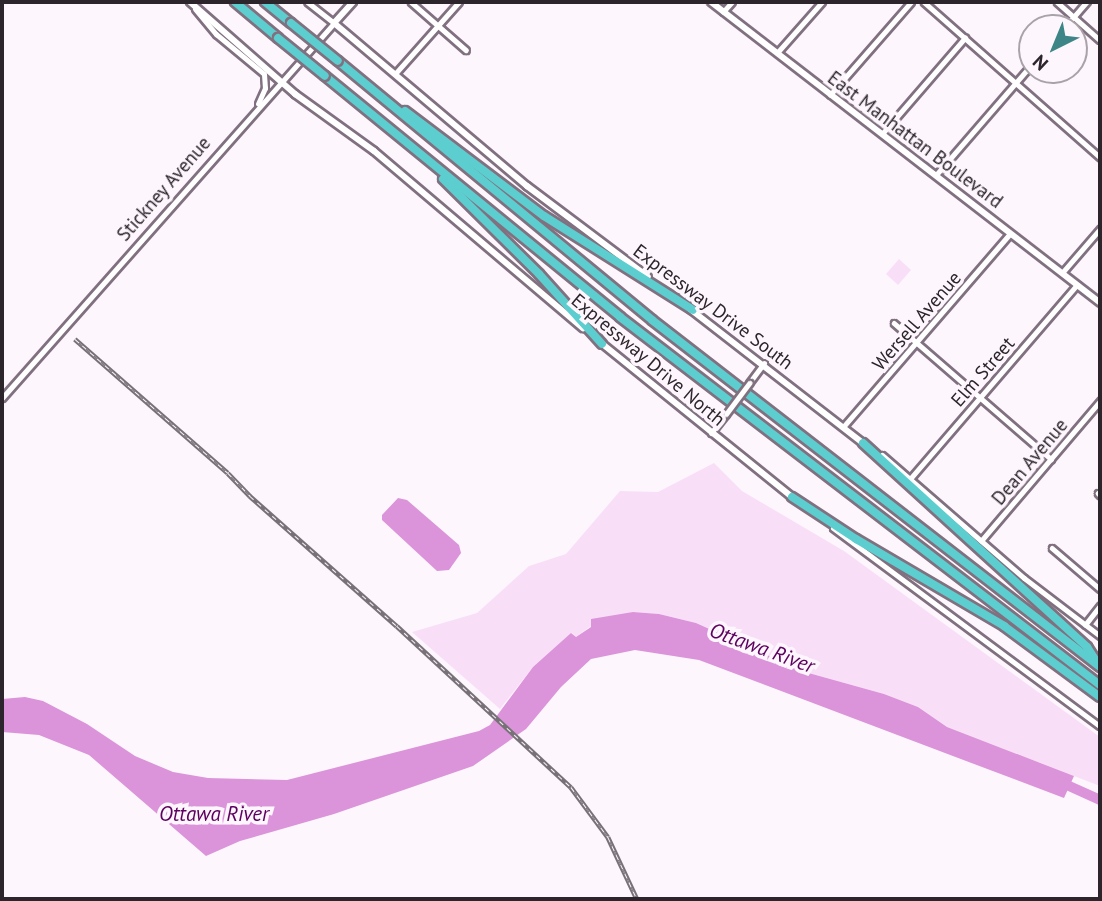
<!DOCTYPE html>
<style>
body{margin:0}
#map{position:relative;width:1102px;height:901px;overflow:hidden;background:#fdf6fd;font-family:"PT Sans",sans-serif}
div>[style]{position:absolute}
.green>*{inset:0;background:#f8dff7}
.water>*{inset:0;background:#db93da}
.river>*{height:10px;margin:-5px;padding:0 5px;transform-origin:5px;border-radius:5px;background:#db93da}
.roads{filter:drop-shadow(2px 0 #817180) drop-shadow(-2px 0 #817180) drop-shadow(0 2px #817180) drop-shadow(0 -2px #817180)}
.minor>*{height:4.5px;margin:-2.25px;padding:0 2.25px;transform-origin:2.25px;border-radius:2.25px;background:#fff}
.tertiary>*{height:5px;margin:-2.5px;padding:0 2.5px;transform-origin:2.5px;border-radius:2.5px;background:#fff}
.secondary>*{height:6px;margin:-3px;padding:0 3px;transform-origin:3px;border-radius:3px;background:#fff}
.motorway>*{height:8px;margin:-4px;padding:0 4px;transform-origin:4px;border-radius:4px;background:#5dcecf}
.rail>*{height:4.5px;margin-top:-2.25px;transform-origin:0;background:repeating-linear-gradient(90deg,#fdf6fd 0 5px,#787278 0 10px);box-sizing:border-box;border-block:2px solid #787278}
.bridges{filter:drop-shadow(2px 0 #817180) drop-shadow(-2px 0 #817180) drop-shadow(0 2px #817180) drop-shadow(0 -2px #817180)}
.tertiary-bridge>*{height:5px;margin:-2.5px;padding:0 2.5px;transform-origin:2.5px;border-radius:2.5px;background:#fff}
.motorway-bridge>*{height:8px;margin:-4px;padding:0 4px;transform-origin:4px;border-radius:4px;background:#5dcecf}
span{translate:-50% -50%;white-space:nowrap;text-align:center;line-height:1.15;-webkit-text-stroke:7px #fdf6fd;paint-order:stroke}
.street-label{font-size:19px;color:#2c262c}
.water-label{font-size:21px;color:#5d005f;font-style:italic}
.frame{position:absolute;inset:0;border:4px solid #2c262c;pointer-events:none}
.north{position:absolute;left:1018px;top:14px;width:70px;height:70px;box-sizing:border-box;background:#fdf6fd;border:2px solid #a9a3a9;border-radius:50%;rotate:223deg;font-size:19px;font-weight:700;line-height:28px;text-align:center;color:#2c262c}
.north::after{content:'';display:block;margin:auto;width:24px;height:32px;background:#3d8586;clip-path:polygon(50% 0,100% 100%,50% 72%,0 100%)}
</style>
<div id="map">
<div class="green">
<div style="clip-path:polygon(899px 259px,911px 270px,898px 285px,886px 274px)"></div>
<div style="clip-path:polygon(714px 463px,742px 491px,844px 551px,1100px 737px,1100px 786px,947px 727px,918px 707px,884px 694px,805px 672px,696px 623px,659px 614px,633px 612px,591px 626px,576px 637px,572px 633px,533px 667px,500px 709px,412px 632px,477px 613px,529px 566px,566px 554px,620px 491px,658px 492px)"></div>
</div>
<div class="water">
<div style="clip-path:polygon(398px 498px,407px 500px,459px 545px,461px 553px,449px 570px,437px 571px,382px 520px,382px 515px)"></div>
<div style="clip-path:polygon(633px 612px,659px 614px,696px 623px,805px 672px,884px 694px,918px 707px,947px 727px,1074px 776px,1064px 798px,699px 660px,635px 650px,591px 659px,561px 687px,526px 729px,473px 766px,334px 814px,240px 841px,206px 856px,89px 755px,39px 735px,2px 732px,2px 699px,25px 697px,43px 701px,87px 724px,135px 756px,173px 772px,208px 778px,287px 780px,479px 731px,490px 725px,533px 667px,571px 633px,576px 637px,591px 627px,591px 619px)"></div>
</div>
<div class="river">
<div style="left:1058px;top:781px;width:46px;rotate:24.3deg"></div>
</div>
<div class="roads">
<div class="minor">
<div style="left:411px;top:2px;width:73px;rotate:41.1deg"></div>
<div style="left:924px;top:2px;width:235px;rotate:41.4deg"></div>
<div style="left:1057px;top:2px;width:57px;rotate:41.5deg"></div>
<div style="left:723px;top:12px;width:13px;rotate:-48deg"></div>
<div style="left:1064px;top:28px;width:35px;rotate:-49deg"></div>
<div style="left:777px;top:53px;width:68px;rotate:-48.6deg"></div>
<div style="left:395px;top:74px;width:96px;rotate:-48.4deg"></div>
<div style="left:830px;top:95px;width:123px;rotate:-48.9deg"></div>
<div style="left:882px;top:134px;width:127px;rotate:-49.2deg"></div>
<div style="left:936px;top:175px;width:147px;rotate:-49.1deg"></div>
<div style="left:1062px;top:273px;width:58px;rotate:-49.2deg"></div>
<div style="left:894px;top:323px;width:208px;rotate:40.9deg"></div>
<div style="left:844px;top:426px;width:254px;rotate:-49.2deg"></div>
<div style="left:910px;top:479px;width:256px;rotate:-49.3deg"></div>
<div style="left:1098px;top:493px;width:3px;rotate:45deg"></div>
<div style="left:981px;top:541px;width:184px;rotate:-49.6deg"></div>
<div style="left:1052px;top:548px;width:63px;rotate:40.5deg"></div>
<div style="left:1085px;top:625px;width:24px;rotate:-52deg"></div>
</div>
<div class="tertiary">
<div style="left:195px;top:9px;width:33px;rotate:50deg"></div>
<div style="left:216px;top:34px;width:62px;rotate:39.8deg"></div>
<div style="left:264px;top:74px;width:14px;rotate:86deg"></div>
<div style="left:265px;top:88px;width:17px;rotate:114deg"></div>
<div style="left:749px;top:383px;width:25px;rotate:-53deg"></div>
<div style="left:2px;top:398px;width:501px;rotate:-48.48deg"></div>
<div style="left:334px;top:23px;width:34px;rotate:-142deg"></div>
<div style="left:711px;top:433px;width:24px;rotate:-52deg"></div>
<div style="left:882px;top:455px;width:188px;rotate:40.9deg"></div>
<div style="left:1024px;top:578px;width:96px;rotate:37.3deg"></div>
<div style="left:833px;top:528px;width:332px;rotate:36.6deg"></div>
</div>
<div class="secondary">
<div style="left:190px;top:2px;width:140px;rotate:41.2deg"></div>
<div style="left:295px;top:94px;width:97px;rotate:35.8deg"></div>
<div style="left:374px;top:151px;width:274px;rotate:40.3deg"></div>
<div style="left:353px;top:2px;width:28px;rotate:132deg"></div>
<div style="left:334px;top:23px;width:253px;rotate:40.2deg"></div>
<div style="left:527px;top:186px;width:151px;rotate:36.9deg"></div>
<div style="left:711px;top:2px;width:492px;rotate:37.7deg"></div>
<div style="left:690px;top:309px;width:219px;rotate:37.8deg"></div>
<div style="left:600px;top:342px;width:247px;rotate:38.9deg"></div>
</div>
<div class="motorway">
<div style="left:235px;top:2px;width:56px;rotate:39.9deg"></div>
<div style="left:265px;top:2px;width:33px;rotate:39deg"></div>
<div style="left:338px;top:61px;width:407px;rotate:39.5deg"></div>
<div style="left:652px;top:320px;width:567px;rotate:37.76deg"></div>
<div style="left:325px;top:76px;width:381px;rotate:39.2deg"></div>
<div style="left:620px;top:317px;width:605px;rotate:37.48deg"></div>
<div style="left:405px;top:111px;width:174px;rotate:37.1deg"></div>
<div style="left:544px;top:216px;width:176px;rotate:32.2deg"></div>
<div style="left:443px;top:179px;width:135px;rotate:44.7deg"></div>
<div style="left:539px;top:274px;width:94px;rotate:48deg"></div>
<div style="left:863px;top:443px;width:303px;rotate:42.3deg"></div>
<div style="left:1087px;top:647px;width:17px;rotate:57deg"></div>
<div style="left:792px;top:497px;width:77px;rotate:33.3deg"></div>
<div style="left:856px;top:539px;width:172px;rotate:30.4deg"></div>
<div style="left:1004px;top:626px;width:119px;rotate:36.5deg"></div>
</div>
</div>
<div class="rail">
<div style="left:75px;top:339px;width:203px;rotate:41.2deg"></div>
<div style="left:228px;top:473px;width:32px;rotate:46deg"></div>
<div style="left:250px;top:496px;width:196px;rotate:41.5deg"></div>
<div style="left:397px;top:626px;width:237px;rotate:42.8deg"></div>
<div style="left:571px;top:787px;width:62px;rotate:53.5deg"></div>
<div style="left:608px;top:837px;width:68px;rotate:64.9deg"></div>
</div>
<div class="bridges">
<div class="tertiary-bridge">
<div style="left:726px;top:414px;width:39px;rotate:-53deg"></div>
</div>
<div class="motorway-bridge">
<div style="left:291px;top:23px;width:60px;rotate:39deg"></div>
<div style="left:278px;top:38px;width:60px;rotate:39deg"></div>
</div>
</div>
<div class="street-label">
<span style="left:915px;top:140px;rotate:37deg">East Manhattan Boulevard</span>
<span style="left:164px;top:189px;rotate:-49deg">Stickney Avenue</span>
<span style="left:713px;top:307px;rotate:37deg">Expressway Drive South</span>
<span style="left:917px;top:321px;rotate:-49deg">Wersell Avenue</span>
<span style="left:648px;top:360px;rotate:40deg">Expressway Drive North</span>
<span style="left:983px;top:372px;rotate:-49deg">Elm Street</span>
<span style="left:1030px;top:462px;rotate:-50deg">Dean Avenue</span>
</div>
<div class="water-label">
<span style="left:762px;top:648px;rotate:20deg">Ottawa River</span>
<span style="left:214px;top:814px">Ottawa River</span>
</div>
<div class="frame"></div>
<div class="north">N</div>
</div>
